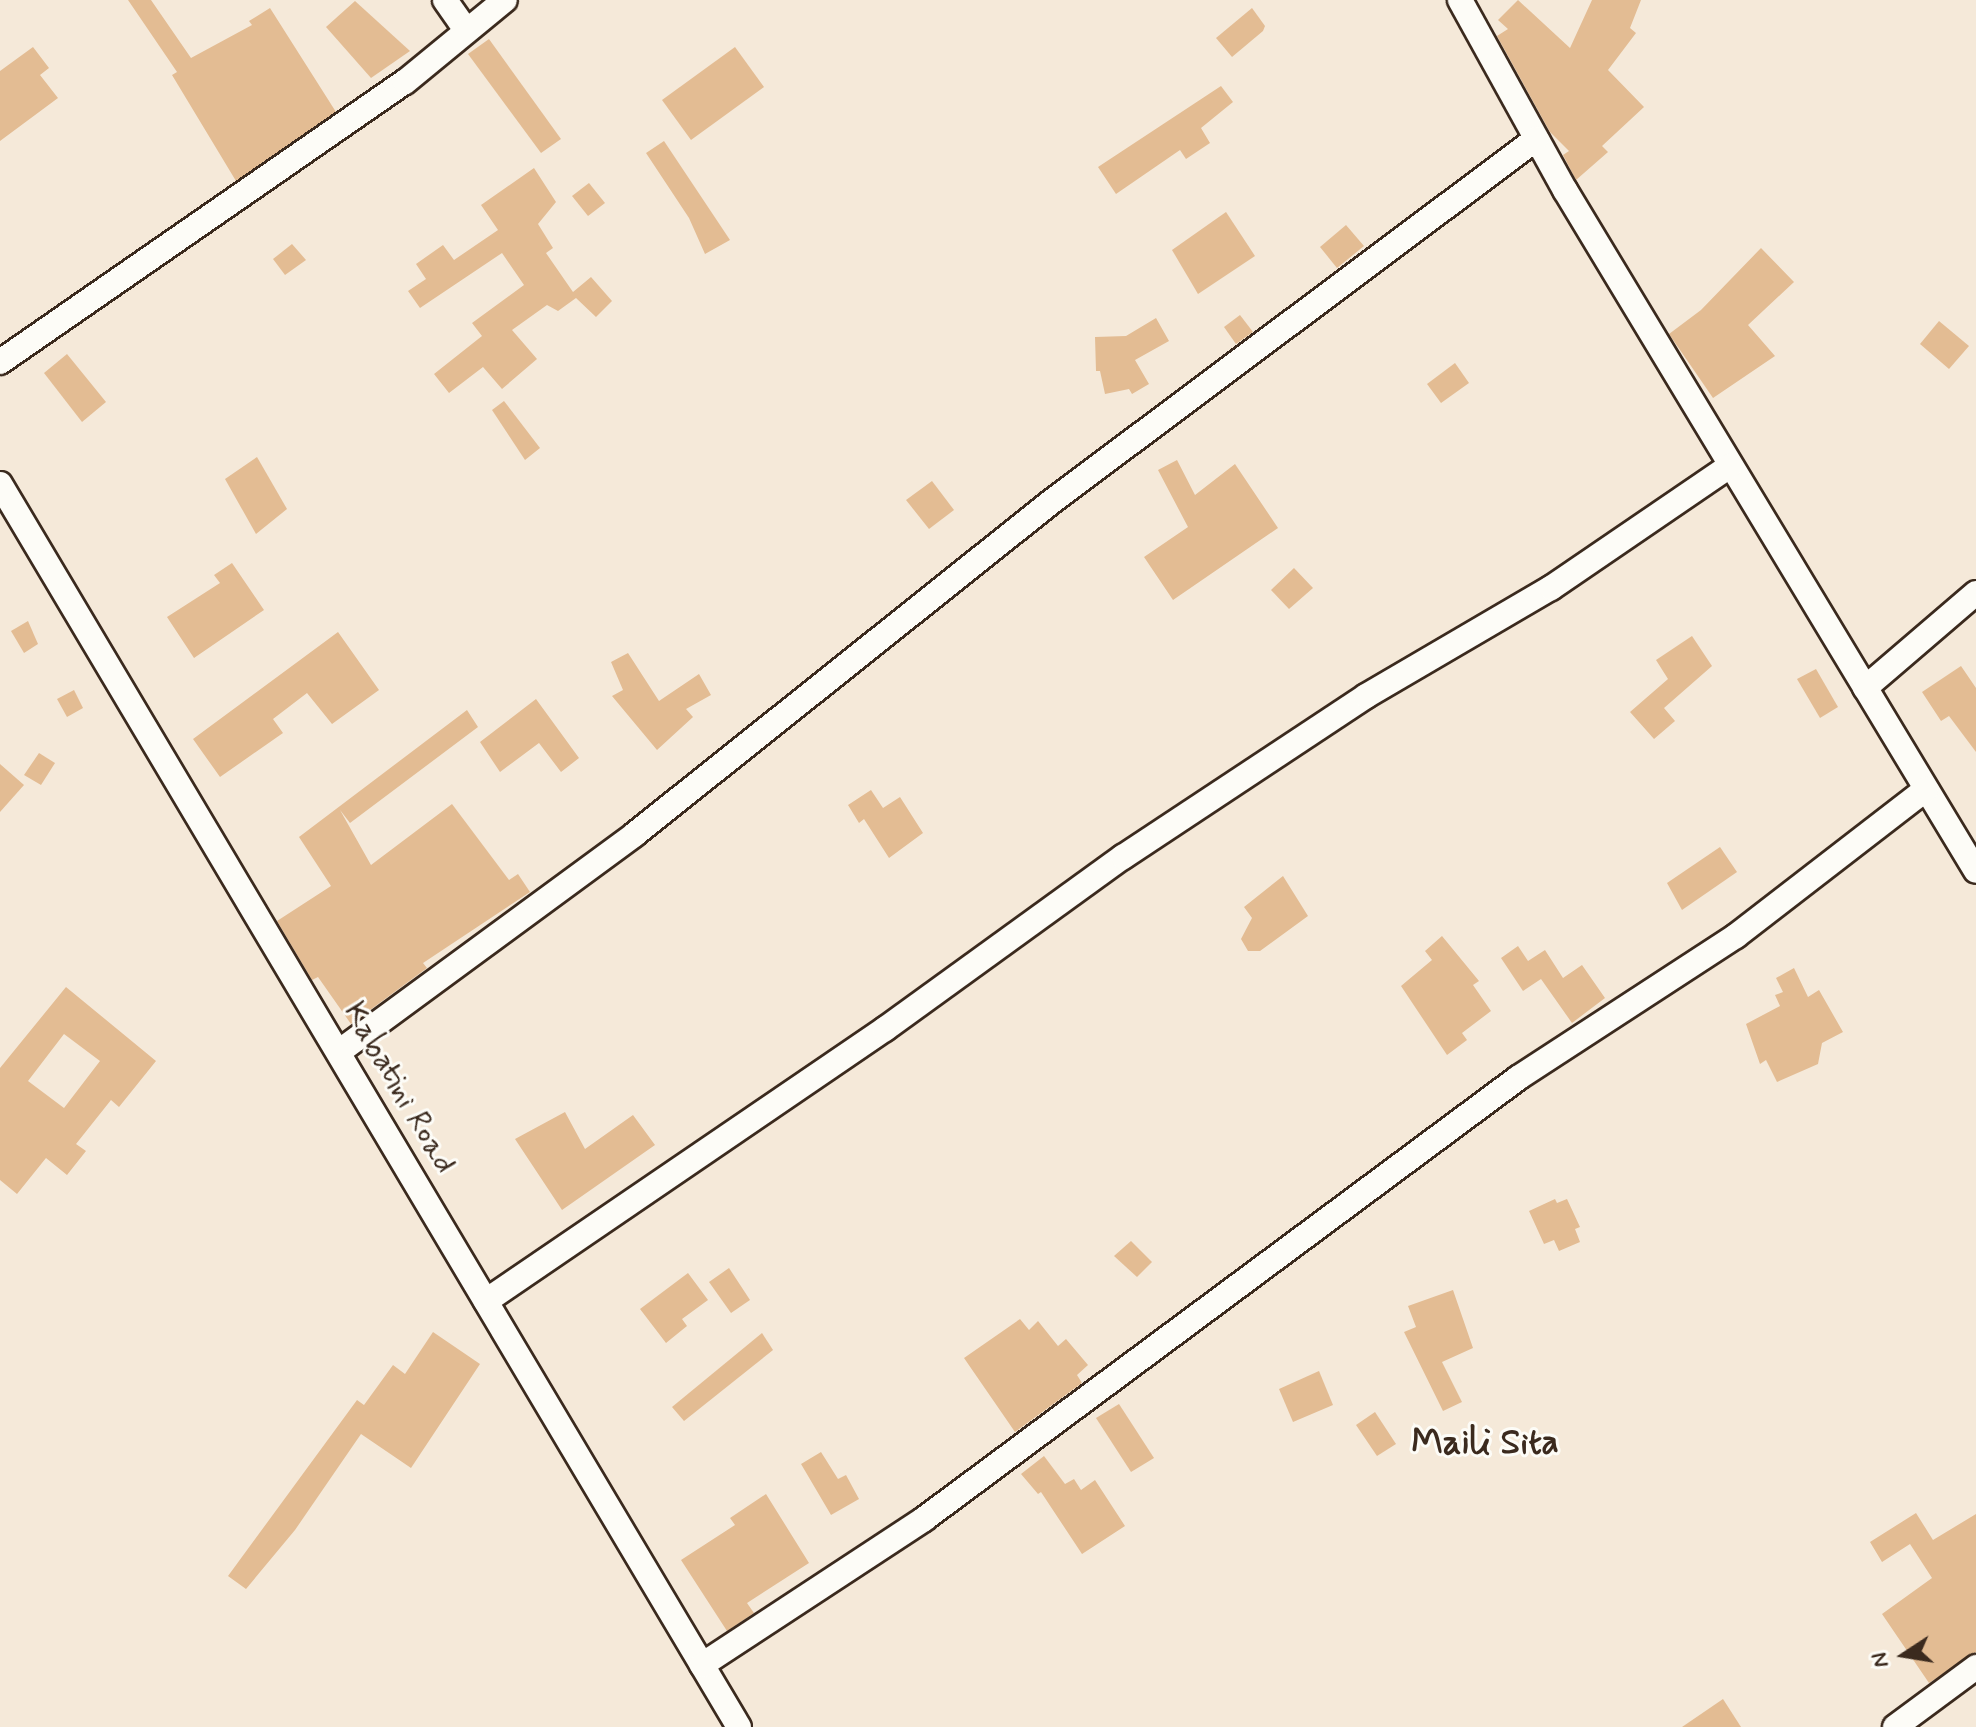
<!DOCTYPE html>
<style>
body{margin:0}
#map{position:relative;width:1976px;height:1727px;overflow:hidden;background:#f5e9d9;font-family:Mynerve,sans-serif}
div>[style]{position:absolute}
.building>*{inset:0;background:#e3bc93}
.roads{filter:drop-shadow(2px 0 #3b2a1e) drop-shadow(-2px 0 #3b2a1e) drop-shadow(0 2px #3b2a1e) drop-shadow(0 -2px #3b2a1e)}
.street>*{height:24px;margin:-12px;padding:0 12px;transform-origin:12px;border-radius:12px;background:#fdfcf7}
span{translate:-50% -50%;white-space:nowrap;text-align:center;line-height:1.15;-webkit-text-stroke:6px #fdfcf7;paint-order:stroke}
.street-label{font-size:32px;color:#3b2a1e}
.quarter-label{font-size:36px;color:#3b2a1e;font-weight:700}
.north{position:absolute;left:1864px;top:1615px;width:80px;height:80px;-webkit-text-stroke:6px #fdfcf7;paint-order:stroke;rotate:258deg;font-size:22px;font-weight:700;line-height:32px;text-align:center;color:#3b2a1e}
.north::after{content:'';display:block;margin:auto;width:28px;height:36px;background:#3b2a1e;clip-path:polygon(50% 0,100% 100%,50% 72%,0 100%)}
</style>
<div id="map">
<div class="building">
<div style="clip-path:polygon(128px 0,151px 0,191px 58px,252px 25px,249px 21px,270px 8px,336px 112px,236px 181px,172px 75px,177px 72px)"></div>
<div style="clip-path:polygon(1518px 0,1570px 48px,1592px 0,1641px 0,1630px 28px,1636px 33px,1608px 70px,1644px 107px,1602px 146px,1608px 152px,1576px 180px,1563px 155px,1569px 151px,1550px 132px,1497px 36px,1508px 29px,1498px 20px)"></div>
<div style="clip-path:polygon(355px 1px,410px 51px,371px 78px,326px 27px)"></div>
<div style="clip-path:polygon(1252px 8px,1265px 26px,1263px 31px,1232px 57px,1216px 38px)"></div>
<div style="clip-path:polygon(489px 39px,561px 139px,541px 153px,468px 54px)"></div>
<div style="clip-path:polygon(33px 47px,49px 68px,40px 75px,58px 98px,0 141px,0 71px)"></div>
<div style="clip-path:polygon(735px 47px,764px 87px,691px 140px,662px 100px)"></div>
<div style="clip-path:polygon(1221px 86px,1233px 102px,1201px 128px,1210px 143px,1186px 159px,1180px 150px,1116px 194px,1098px 167px)"></div>
<div style="clip-path:polygon(664px 141px,730px 240px,705px 254px,689px 218px,646px 153px)"></div>
<div style="clip-path:polygon(534px 168px,556px 202px,538px 224px,553px 248px,546px 253px,573px 292px,591px 277px,612px 301px,596px 317px,576px 298px,558px 311px,547px 305px,512px 330px,537px 359px,502px 389px,483px 367px,449px 393px,434px 374px,482px 336px,472px 323px,524px 285px,502px 253px,420px 308px,408px 291px,426px 279px,416px 264px,443px 245px,454px 260px,498px 230px,481px 205px)"></div>
<div style="clip-path:polygon(589px 183px,605px 203px,588px 216px,572px 196px)"></div>
<div style="clip-path:polygon(1226px 212px,1255px 256px,1198px 294px,1172px 250px)"></div>
<div style="clip-path:polygon(1346px 225px,1364px 246px,1337px 268px,1320px 247px)"></div>
<div style="clip-path:polygon(292px 244px,306px 260px,285px 275px,273px 259px)"></div>
<div style="clip-path:polygon(1761px 248px,1794px 282px,1748px 325px,1775px 356px,1713px 398px,1669px 334px,1701px 310px)"></div>
<div style="clip-path:polygon(1240px 315px,1253px 332px,1236px 344px,1224px 327px)"></div>
<div style="clip-path:polygon(1156px 318px,1169px 341px,1135px 360px,1149px 384px,1132px 394px,1129px 389px,1105px 394px,1100px 371px,1096px 371px,1095px 337px,1126px 336px)"></div>
<div style="clip-path:polygon(1939px 321px,1969px 346px,1949px 369px,1920px 344px)"></div>
<div style="clip-path:polygon(67px 354px,106px 402px,82px 422px,44px 373px)"></div>
<div style="clip-path:polygon(1455px 363px,1469px 383px,1441px 403px,1427px 384px)"></div>
<div style="clip-path:polygon(504px 401px,540px 448px,525px 460px,492px 410px)"></div>
<div style="clip-path:polygon(257px 457px,287px 509px,256px 534px,225px 479px)"></div>
<div style="clip-path:polygon(1177px 460px,1195px 495px,1235px 464px,1278px 528px,1173px 600px,1144px 557px,1188px 527px,1158px 470px)"></div>
<div style="clip-path:polygon(932px 481px,954px 510px,929px 529px,906px 500px)"></div>
<div style="clip-path:polygon(232px 563px,264px 610px,194px 658px,167px 617px,220px 583px,214px 575px)"></div>
<div style="clip-path:polygon(1294px 568px,1313px 588px,1289px 609px,1271px 590px)"></div>
<div style="clip-path:polygon(28px 621px,38px 644px,24px 653px,11px 631px)"></div>
<div style="clip-path:polygon(338px 632px,379px 690px,332px 724px,307px 693px,273px 719px,283px 733px,220px 777px,193px 739px)"></div>
<div style="clip-path:polygon(1692px 636px,1712px 666px,1664px 708px,1675px 721px,1654px 739px,1630px 712px,1668px 679px,1656px 660px)"></div>
<div style="clip-path:polygon(628px 653px,659px 701px,699px 674px,711px 695px,686px 709px,693px 717px,657px 750px,612px 696px,623px 690px,611px 662px)"></div>
<div style="clip-path:polygon(1961px 666px,1976px 688px,1976px 752px,1949px 716px,1941px 721px,1922px 692px)"></div>
<div style="clip-path:polygon(1816px 669px,1838px 707px,1820px 718px,1797px 679px)"></div>
<div style="clip-path:polygon(74px 690px,83px 708px,67px 717px,57px 699px)"></div>
<div style="clip-path:polygon(536px 699px,579px 758px,561px 772px,539px 743px,500px 772px,480px 742px)"></div>
<div style="clip-path:polygon(467px 710px,478px 727px,350px 823px,340px 810px,371px 865px,452px 804px,509px 880px,518px 874px,530px 892px,423px 963px,427px 968px,351px 1024px,318px 977px,312px 980px,277px 921px,331px 886px,299px 837px)"></div>
<div style="clip-path:polygon(39px 753px,55px 763px,41px 785px,24px 775px)"></div>
<div style="clip-path:polygon(0 764px,24px 785px,0 812px)"></div>
<div style="clip-path:polygon(871px 790px,883px 808px,900px 797px,923px 833px,889px 858px,864px 819px,859px 823px,848px 805px)"></div>
<div style="clip-path:polygon(1720px 847px,1737px 872px,1682px 910px,1667px 883px)"></div>
<div style="clip-path:polygon(1283px 876px,1308px 916px,1260px 951px,1248px 951px,1241px 939px,1252px 918px,1244px 907px)"></div>
<div style="clip-path:polygon(1442px 936px,1479px 981px,1473px 985px,1491px 1011px,1462px 1033px,1467px 1040px,1447px 1055px,1401px 986px,1432px 960px,1425px 951px)"></div>
<div style="clip-path:polygon(1518px 946px,1528px 961px,1545px 950px,1563px 978px,1582px 965px,1605px 998px,1572px 1023px,1541px 979px,1523px 991px,1501px 958px)"></div>
<div style="clip-path:polygon(1794px 968px,1808px 997px,1819px 990px,1843px 1032px,1822px 1043px,1818px 1064px,1777px 1082px,1766px 1060px,1760px 1064px,1746px 1024px,1780px 1006px,1775px 995px,1783px 992px,1776px 978px)"></div>
<div style="clip-path:polygon(evenodd,66px 987px,156px 1061px,119px 1107px,111px 1100px,76px 1144px,86px 1151px,67px 1175px,46px 1158px,17px 1194px,0 1180px,0 1068px,66px 987px,64px 1034px,100px 1061px,64px 1108px,28px 1081px,64px 1034px)"></div>
<div style="clip-path:polygon(565px 1112px,585px 1149px,633px 1115px,655px 1145px,562px 1210px,515px 1139px)"></div>
<div style="clip-path:polygon(1555px 1199px,1557px 1203px,1567px 1199px,1580px 1227px,1575px 1229px,1580px 1242px,1559px 1251px,1554px 1240px,1544px 1244px,1529px 1211px)"></div>
<div style="clip-path:polygon(1131px 1241px,1152px 1262px,1137px 1277px,1114px 1256px)"></div>
<div style="clip-path:polygon(729px 1268px,750px 1300px,731px 1313px,709px 1282px)"></div>
<div style="clip-path:polygon(688px 1273px,708px 1300px,682px 1319px,687px 1326px,666px 1343px,640px 1309px)"></div>
<div style="clip-path:polygon(1453px 1290px,1473px 1348px,1442px 1362px,1462px 1402px,1443px 1411px,1404px 1332px,1416px 1327px,1408px 1306px)"></div>
<div style="clip-path:polygon(1020px 1319px,1029px 1330px,1038px 1321px,1058px 1346px,1066px 1339px,1088px 1365px,1077px 1375px,1082px 1383px,1015px 1432px,964px 1358px)"></div>
<div style="clip-path:polygon(433px 1332px,480px 1364px,411px 1468px,361px 1434px,295px 1530px,246px 1589px,228px 1576px,357px 1400px,364px 1405px,393px 1365px,405px 1374px)"></div>
<div style="clip-path:polygon(762px 1333px,773px 1350px,684px 1421px,672px 1407px)"></div>
<div style="clip-path:polygon(1319px 1371px,1333px 1405px,1293px 1422px,1279px 1389px)"></div>
<div style="clip-path:polygon(1119px 1404px,1154px 1458px,1131px 1472px,1096px 1418px)"></div>
<div style="clip-path:polygon(1375px 1412px,1396px 1444px,1377px 1456px,1356px 1425px)"></div>
<div style="clip-path:polygon(821px 1452px,838px 1479px,846px 1475px,859px 1499px,831px 1515px,801px 1464px)"></div>
<div style="clip-path:polygon(1044px 1456px,1065px 1484px,1074px 1479px,1081px 1490px,1095px 1480px,1125px 1526px,1082px 1554px,1041px 1492px,1038px 1494px,1021px 1474px)"></div>
<div style="clip-path:polygon(766px 1494px,809px 1563px,747px 1603px,754px 1613px,727px 1631px,681px 1560px,735px 1525px,730px 1518px)"></div>
<div style="clip-path:polygon(1916px 1513px,1933px 1540px,1976px 1514px,1976px 1652px,1929px 1683px,1882px 1614px,1932px 1578px,1910px 1544px,1882px 1562px,1870px 1542px)"></div>
<div style="clip-path:polygon(1723px 1699px,1741px 1727px,1682px 1727px)"></div>
</div>
<div class="roads">
<div class="street">
<div style="left:445px;top:0;width:35px;rotate:55deg"></div>
<div style="left:1460px;top:0;width:217px;rotate:61.1deg"></div>
<div style="left:1565px;top:190px;width:795px;rotate:58.89deg"></div>
<div style="left:0;top:362px;width:492px;rotate:-34.7deg"></div>
<div style="left:405px;top:82px;width:129px;rotate:-39.4deg"></div>
<div style="left:0;top:484px;width:1446px;rotate:59.27deg"></div>
<div style="left:1865px;top:688px;width:146px;rotate:-40.6deg"></div>
<div style="left:340px;top:1051px;width:366px;rotate:-36.3deg"></div>
<div style="left:635px;top:834px;width:532px;rotate:-38.59deg"></div>
<div style="left:1051px;top:502px;width:606px;rotate:-36.81deg"></div>
<div style="left:486px;top:1301px;width:483px;rotate:-34.3deg"></div>
<div style="left:885px;top:1029px;width:294px;rotate:-35.9deg"></div>
<div style="left:1123px;top:857px;width:291px;rotate:-33.5deg"></div>
<div style="left:1366px;top:696px;width:214px;rotate:-30.3deg"></div>
<div style="left:1551px;top:588px;width:217px;rotate:-34.3deg"></div>
<div style="left:702px;top:1665px;width:266px;rotate:-33.3deg"></div>
<div style="left:924px;top:1519px;width:740px;rotate:-36.59deg"></div>
<div style="left:1518px;top:1078px;width:260px;rotate:-33.1deg"></div>
<div style="left:1736px;top:936px;width:240px;rotate:-37.7deg"></div>
<div style="left:1895px;top:1727px;width:101px;rotate:-36.5deg"></div>
</div>
</div>
<div class="street-label">
<span style="left:399px;top:1088px;rotate:60deg">Kabatini Road</span>
</div>
<div class="quarter-label">
<span style="left:1485px;top:1444px">Maili Sita</span>
</div>
<div class="north">N</div>
</div>
